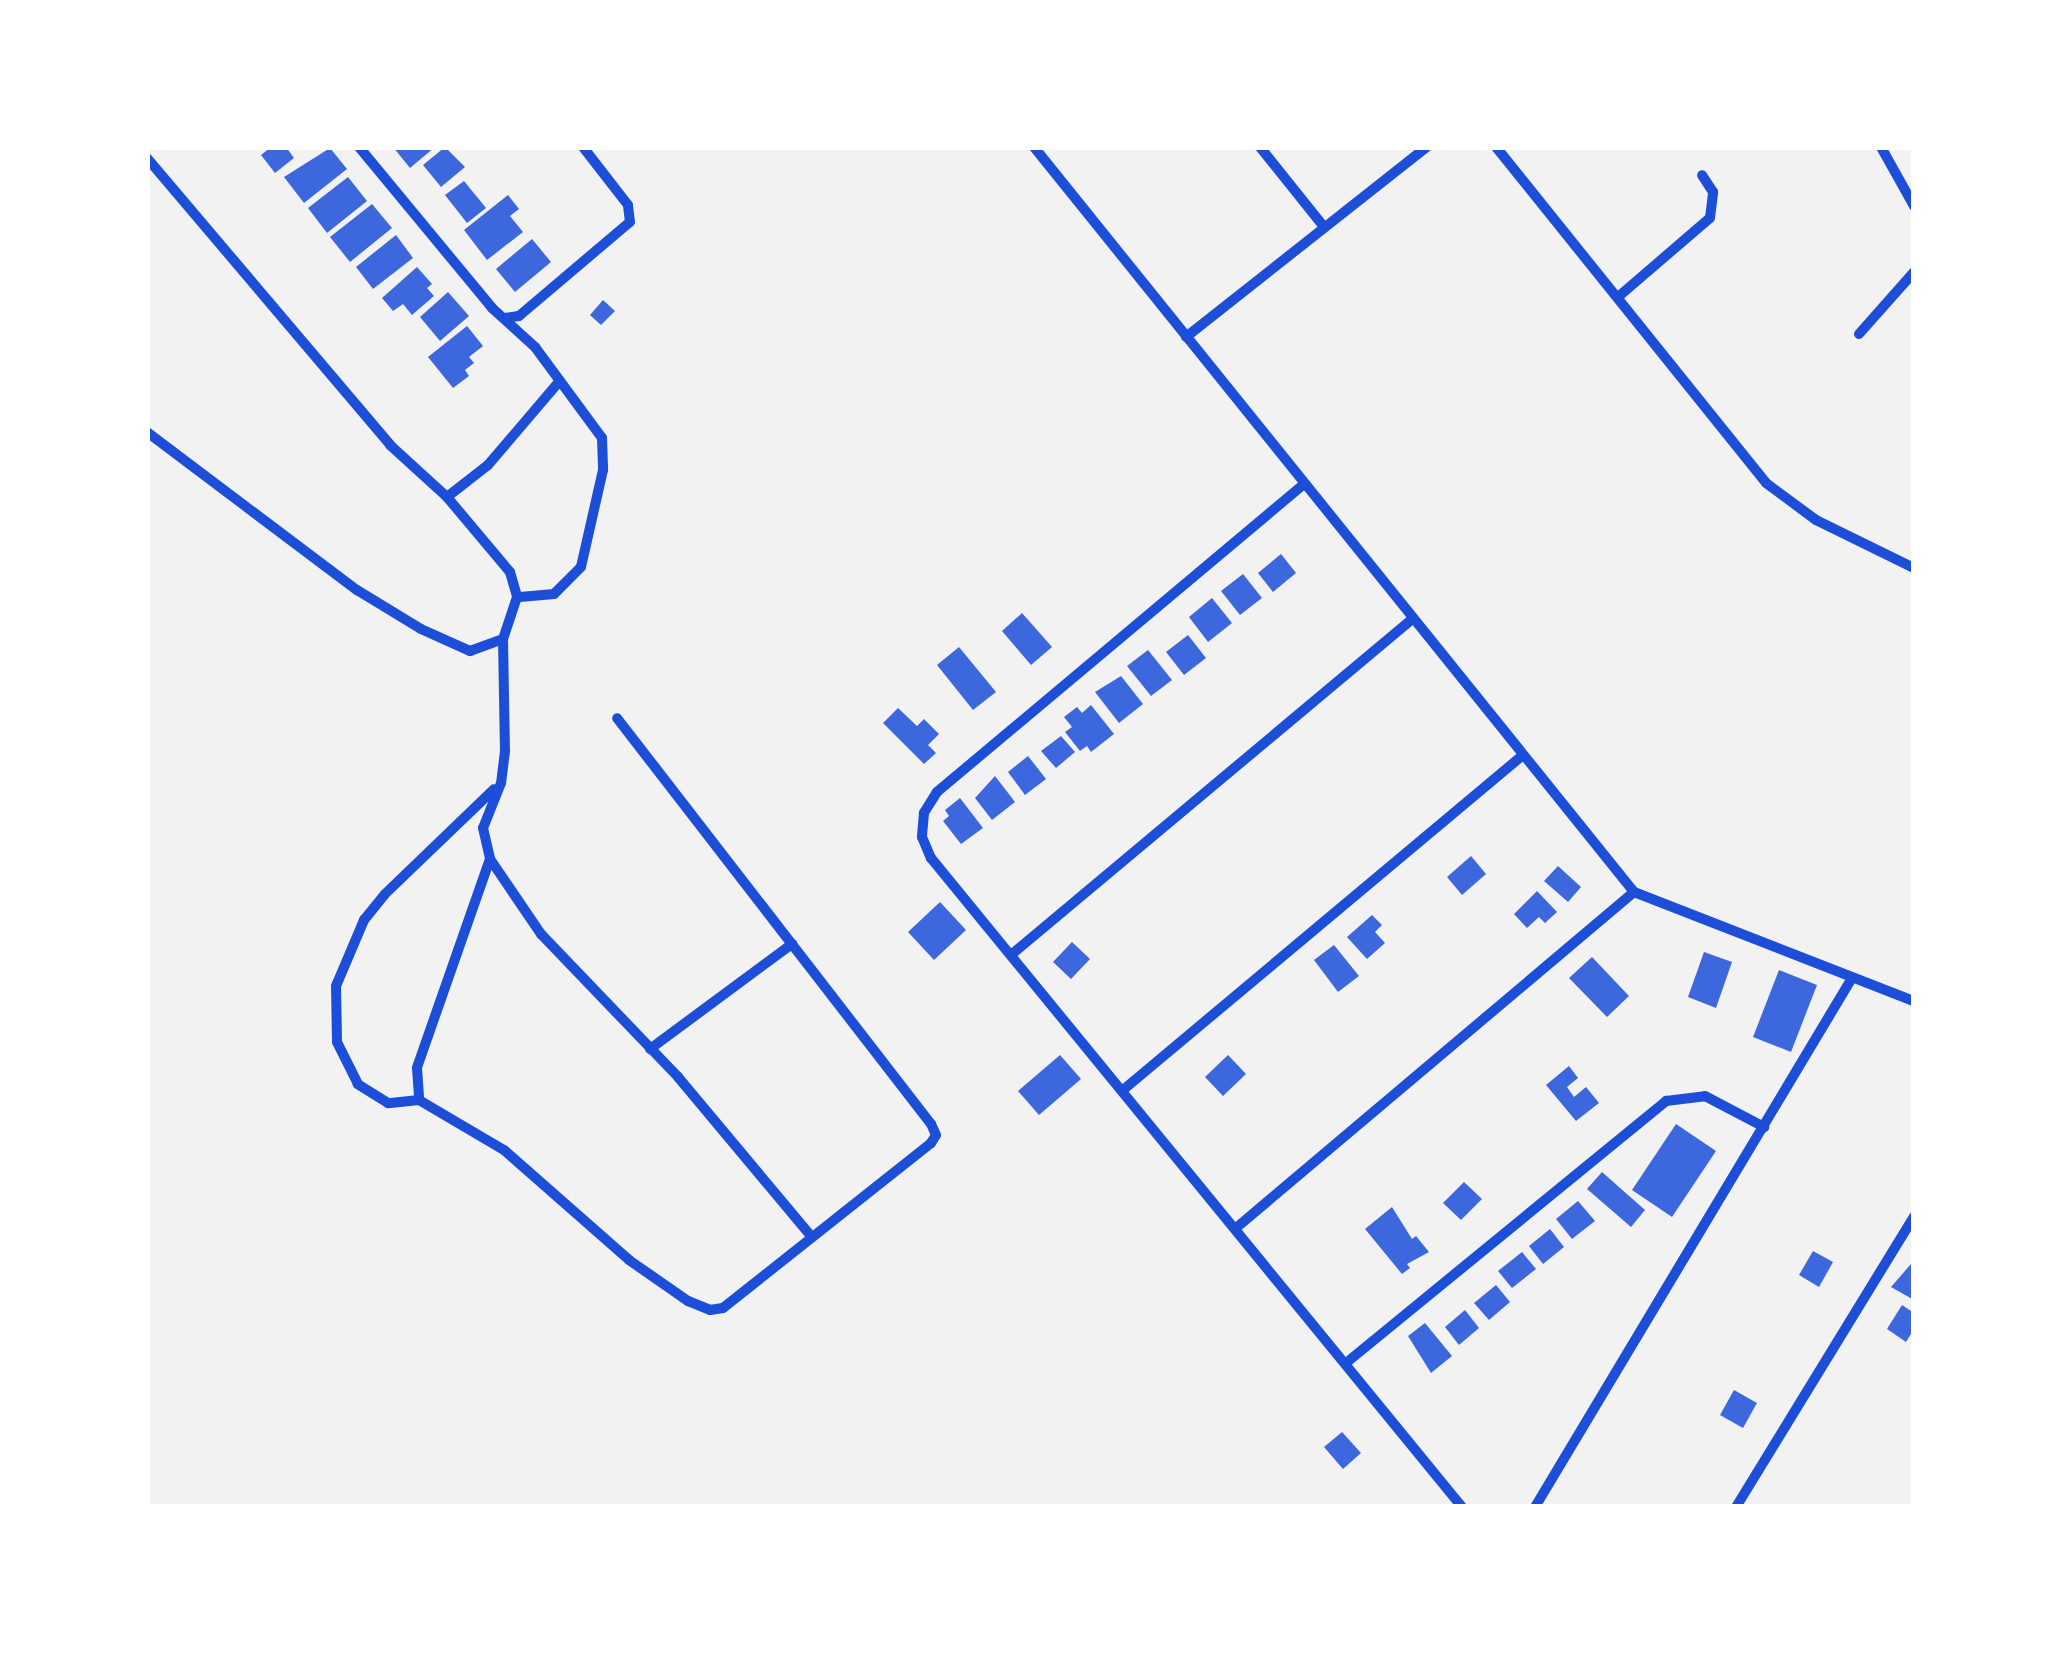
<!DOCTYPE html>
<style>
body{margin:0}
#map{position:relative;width:2061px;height:1654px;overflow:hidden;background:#f2f2f2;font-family:"Sofia Sans Condensed",sans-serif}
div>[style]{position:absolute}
.building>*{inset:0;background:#3d67dc}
.minor>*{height:10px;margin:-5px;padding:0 5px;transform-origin:5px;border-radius:5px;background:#1d4ed8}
span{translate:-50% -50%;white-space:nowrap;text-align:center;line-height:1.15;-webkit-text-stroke:12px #fff;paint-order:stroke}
.frame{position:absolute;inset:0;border:150px solid #fff;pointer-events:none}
</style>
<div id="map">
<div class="building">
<div style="clip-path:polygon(271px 147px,286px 147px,294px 158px,275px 173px,261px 155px)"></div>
<div style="clip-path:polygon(393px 147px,435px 147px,410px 168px)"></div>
<div style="clip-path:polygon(445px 147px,465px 167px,441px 187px,423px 165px)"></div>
<div style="clip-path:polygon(330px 148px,347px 169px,304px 203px,284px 177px)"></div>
<div style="clip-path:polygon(348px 177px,367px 201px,327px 233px,308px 208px)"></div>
<div style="clip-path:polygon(464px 181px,486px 208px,467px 223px,445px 195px)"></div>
<div style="clip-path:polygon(508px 195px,519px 209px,510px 216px,523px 232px,487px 260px,464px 230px)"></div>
<div style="clip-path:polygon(372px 204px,392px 228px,350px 262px,330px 237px)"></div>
<div style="clip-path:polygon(396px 235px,413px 258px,373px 289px,356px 267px)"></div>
<div style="clip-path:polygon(532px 239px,551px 262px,515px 292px,496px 269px)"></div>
<div style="clip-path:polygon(417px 267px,432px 284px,427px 288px,434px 296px,412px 315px,403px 304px,393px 311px,382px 298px)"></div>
<div style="clip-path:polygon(448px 292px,469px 316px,440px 341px,420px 317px)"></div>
<div style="clip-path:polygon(603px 300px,615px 311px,601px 325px,590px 315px)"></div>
<div style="clip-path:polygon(467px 326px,483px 346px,469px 357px,474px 363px,465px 370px,469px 376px,453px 388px,428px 357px)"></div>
<div style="clip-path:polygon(1281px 554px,1296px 573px,1273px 592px,1258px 573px)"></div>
<div style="clip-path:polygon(1243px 574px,1262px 598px,1240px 615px,1221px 591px)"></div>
<div style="clip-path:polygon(1212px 598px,1232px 623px,1208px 642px,1189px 617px)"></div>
<div style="clip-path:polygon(1022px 613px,1052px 647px,1031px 665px,1002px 631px)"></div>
<div style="clip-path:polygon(1188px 635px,1206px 658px,1184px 675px,1166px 652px)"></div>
<div style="clip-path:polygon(959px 647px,996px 692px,973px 710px,937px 665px)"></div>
<div style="clip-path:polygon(1148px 650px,1172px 680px,1151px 696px,1127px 666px)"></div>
<div style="clip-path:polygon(1121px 676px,1143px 704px,1119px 723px,1095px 692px)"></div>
<div style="clip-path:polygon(1091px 705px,1114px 734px,1091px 752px,1087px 746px,1080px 751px,1065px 732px,1072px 727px,1064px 717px,1077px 707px,1082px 713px)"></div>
<div style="clip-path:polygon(898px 708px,917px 726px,924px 719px,939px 734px,928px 745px,936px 753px,924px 764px,883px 723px)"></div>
<div style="clip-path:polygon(1061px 736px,1075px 752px,1056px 768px,1041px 751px)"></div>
<div style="clip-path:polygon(1028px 756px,1046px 779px,1025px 795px,1008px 772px)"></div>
<div style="clip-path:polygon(995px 776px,1015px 802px,992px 820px,975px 798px)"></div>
<div style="clip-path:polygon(960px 798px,983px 828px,961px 844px,943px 821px,949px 816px,945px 810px)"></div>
<div style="clip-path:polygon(1471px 856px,1486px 874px,1462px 895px,1447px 877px)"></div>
<div style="clip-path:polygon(1558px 866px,1581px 887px,1568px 902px,1544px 881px)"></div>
<div style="clip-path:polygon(1537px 891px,1557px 912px,1545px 923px,1539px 917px,1527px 928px,1514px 914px)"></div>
<div style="clip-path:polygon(940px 902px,966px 930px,934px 960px,908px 932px)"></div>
<div style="clip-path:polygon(1372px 915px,1382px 925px,1375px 932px,1385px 943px,1367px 959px,1347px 937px)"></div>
<div style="clip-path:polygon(1072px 942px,1090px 959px,1071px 979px,1053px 962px)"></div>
<div style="clip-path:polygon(1334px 945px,1359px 976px,1338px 992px,1314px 960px)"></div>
<div style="clip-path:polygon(1704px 952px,1732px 962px,1716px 1008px,1688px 997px)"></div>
<div style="clip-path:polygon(1592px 957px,1629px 996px,1607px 1017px,1569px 978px)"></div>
<div style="clip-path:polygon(1779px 970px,1817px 985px,1791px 1052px,1753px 1037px)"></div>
<div style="clip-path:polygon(1060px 1055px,1081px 1079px,1039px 1115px,1018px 1091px)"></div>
<div style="clip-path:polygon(1228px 1055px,1246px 1074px,1223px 1096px,1205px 1077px)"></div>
<div style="clip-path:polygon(1569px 1066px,1578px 1078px,1567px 1087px,1574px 1097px,1586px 1087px,1599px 1103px,1576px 1121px,1546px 1085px)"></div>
<div style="clip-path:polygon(1676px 1124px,1716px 1151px,1672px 1217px,1632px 1190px)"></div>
<div style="clip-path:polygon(1602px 1172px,1645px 1210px,1631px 1227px,1587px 1189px)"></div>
<div style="clip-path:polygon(1464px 1182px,1482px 1199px,1461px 1220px,1443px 1203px)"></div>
<div style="clip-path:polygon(1578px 1201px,1595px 1221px,1572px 1239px,1556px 1219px)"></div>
<div style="clip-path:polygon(1392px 1207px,1412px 1239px,1416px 1236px,1429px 1252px,1407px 1264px,1410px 1268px,1402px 1274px,1365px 1229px)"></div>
<div style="clip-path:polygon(1550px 1229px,1564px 1247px,1543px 1264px,1529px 1246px)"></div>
<div style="clip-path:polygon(1813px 1251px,1833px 1262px,1819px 1287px,1799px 1275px)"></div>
<div style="clip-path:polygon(1522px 1252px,1536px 1269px,1512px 1288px,1498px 1271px)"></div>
<div style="clip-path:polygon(1911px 1264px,1914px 1265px,1914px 1300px,1891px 1287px)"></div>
<div style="clip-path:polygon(1496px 1285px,1510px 1302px,1489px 1320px,1474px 1303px)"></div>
<div style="clip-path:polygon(1902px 1305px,1914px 1313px,1914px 1329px,1906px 1342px,1887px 1329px)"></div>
<div style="clip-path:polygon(1465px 1310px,1479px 1328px,1459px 1345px,1445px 1327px)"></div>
<div style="clip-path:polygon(1425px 1323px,1452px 1356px,1431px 1373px,1408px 1336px)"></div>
<div style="clip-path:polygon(1734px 1390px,1757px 1403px,1743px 1428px,1720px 1415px)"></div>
<div style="clip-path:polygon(1342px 1432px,1361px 1453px,1343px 1469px,1324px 1447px)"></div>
</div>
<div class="minor">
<div style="left:359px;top:147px;width:209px;rotate:50.4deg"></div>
<div style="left:492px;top:308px;width:58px;rotate:42.2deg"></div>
<div style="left:535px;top:347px;width:113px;rotate:53.6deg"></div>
<div style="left:602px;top:438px;width:32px;rotate:88deg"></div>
<div style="left:603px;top:470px;width:99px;rotate:102.8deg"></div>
<div style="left:581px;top:567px;width:38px;rotate:135deg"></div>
<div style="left:554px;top:594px;width:37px;rotate:175deg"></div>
<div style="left:1034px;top:147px;width:957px;rotate:51.15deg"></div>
<div style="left:1634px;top:892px;width:300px;rotate:21.3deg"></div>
<div style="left:1260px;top:147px;width:102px;rotate:51.3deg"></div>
<div style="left:1496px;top:147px;width:431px;rotate:51.2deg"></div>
<div style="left:1766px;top:483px;width:62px;rotate:36.5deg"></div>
<div style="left:1816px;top:520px;width:109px;rotate:26.1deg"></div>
<div style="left:1881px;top:147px;width:68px;rotate:60.8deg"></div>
<div style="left:147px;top:158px;width:376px;rotate:49.7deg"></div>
<div style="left:390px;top:445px;width:77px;rotate:42.4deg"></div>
<div style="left:447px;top:497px;width:98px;rotate:50deg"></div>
<div style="left:510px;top:572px;width:26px;rotate:74deg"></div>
<div style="left:517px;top:597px;width:44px;rotate:108.4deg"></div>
<div style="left:503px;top:639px;width:112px;rotate:89deg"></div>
<div style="left:505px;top:751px;width:32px;rotate:97deg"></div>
<div style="left:501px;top:783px;width:48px;rotate:111.8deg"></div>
<div style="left:483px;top:828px;width:32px;rotate:77deg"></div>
<div style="left:490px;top:859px;width:91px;rotate:55.8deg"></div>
<div style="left:541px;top:934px;width:198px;rotate:46.2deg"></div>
<div style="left:678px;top:1077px;width:206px;rotate:50.1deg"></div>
<div style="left:1618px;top:297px;width:121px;rotate:-40.7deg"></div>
<div style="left:1710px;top:218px;width:26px;rotate:-83deg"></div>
<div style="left:1713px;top:192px;width:20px;rotate:-123deg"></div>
<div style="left:505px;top:318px;width:14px;rotate:-8deg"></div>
<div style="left:519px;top:316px;width:145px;rotate:-40.3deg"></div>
<div style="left:630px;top:222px;width:17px;rotate:-97deg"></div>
<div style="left:628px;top:205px;width:73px;rotate:-127.8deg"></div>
<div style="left:1859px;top:334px;width:83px;rotate:-48.4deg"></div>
<div style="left:1186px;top:337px;width:307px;rotate:-38.3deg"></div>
<div style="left:147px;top:432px;width:263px;rotate:37deg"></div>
<div style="left:357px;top:590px;width:75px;rotate:31.4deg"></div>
<div style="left:421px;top:629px;width:54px;rotate:24.2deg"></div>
<div style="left:470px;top:651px;width:35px;rotate:-20deg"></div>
<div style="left:1304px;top:484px;width:479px;rotate:140deg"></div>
<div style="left:937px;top:792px;width:25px;rotate:122deg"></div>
<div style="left:924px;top:813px;width:24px;rotate:95deg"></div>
<div style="left:922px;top:837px;width:23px;rotate:67deg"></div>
<div style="left:931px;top:858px;width:839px;rotate:50.71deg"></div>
<div style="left:447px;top:497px;width:52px;rotate:-38deg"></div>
<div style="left:488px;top:465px;width:109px;rotate:-49.5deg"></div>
<div style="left:490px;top:859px;width:221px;rotate:109.3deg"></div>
<div style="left:417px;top:1068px;width:32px;rotate:86deg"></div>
<div style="left:419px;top:1100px;width:99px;rotate:30.5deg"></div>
<div style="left:504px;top:1150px;width:167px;rotate:41.3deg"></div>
<div style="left:629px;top:1260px;width:72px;rotate:34.8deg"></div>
<div style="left:688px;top:1301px;width:24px;rotate:22deg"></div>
<div style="left:710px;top:1310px;width:13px;rotate:-9deg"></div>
<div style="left:723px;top:1308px;width:265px;rotate:-38.4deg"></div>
<div style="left:931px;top:1143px;width:9px;rotate:-58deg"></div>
<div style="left:936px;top:1135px;width:12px;rotate:-114deg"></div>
<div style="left:931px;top:1124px;width:513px;rotate:-127.72deg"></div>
<div style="left:1012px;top:954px;width:519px;rotate:-39.92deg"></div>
<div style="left:650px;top:1049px;width:177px;rotate:-36.5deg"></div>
<div style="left:1123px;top:1090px;width:522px;rotate:-39.95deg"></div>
<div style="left:419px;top:1100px;width:31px;rotate:174deg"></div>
<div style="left:388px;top:1103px;width:36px;rotate:-148deg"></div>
<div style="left:358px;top:1084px;width:47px;rotate:-116.6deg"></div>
<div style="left:337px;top:1042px;width:56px;rotate:-91deg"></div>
<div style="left:336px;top:986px;width:72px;rotate:-67deg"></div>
<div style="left:364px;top:920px;width:33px;rotate:-51deg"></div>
<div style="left:385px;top:894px;width:151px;rotate:-43.9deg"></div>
<div style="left:1236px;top:1228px;width:521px;rotate:-40.17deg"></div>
<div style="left:1346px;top:1363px;width:414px;rotate:-39.3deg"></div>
<div style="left:1666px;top:1101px;width:39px;rotate:-7deg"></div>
<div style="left:1705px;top:1096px;width:67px;rotate:27.7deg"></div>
<div style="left:1535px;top:1507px;width:617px;rotate:-59.07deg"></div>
<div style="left:1736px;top:1507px;width:340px;rotate:-58.5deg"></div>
</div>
<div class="frame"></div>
</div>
